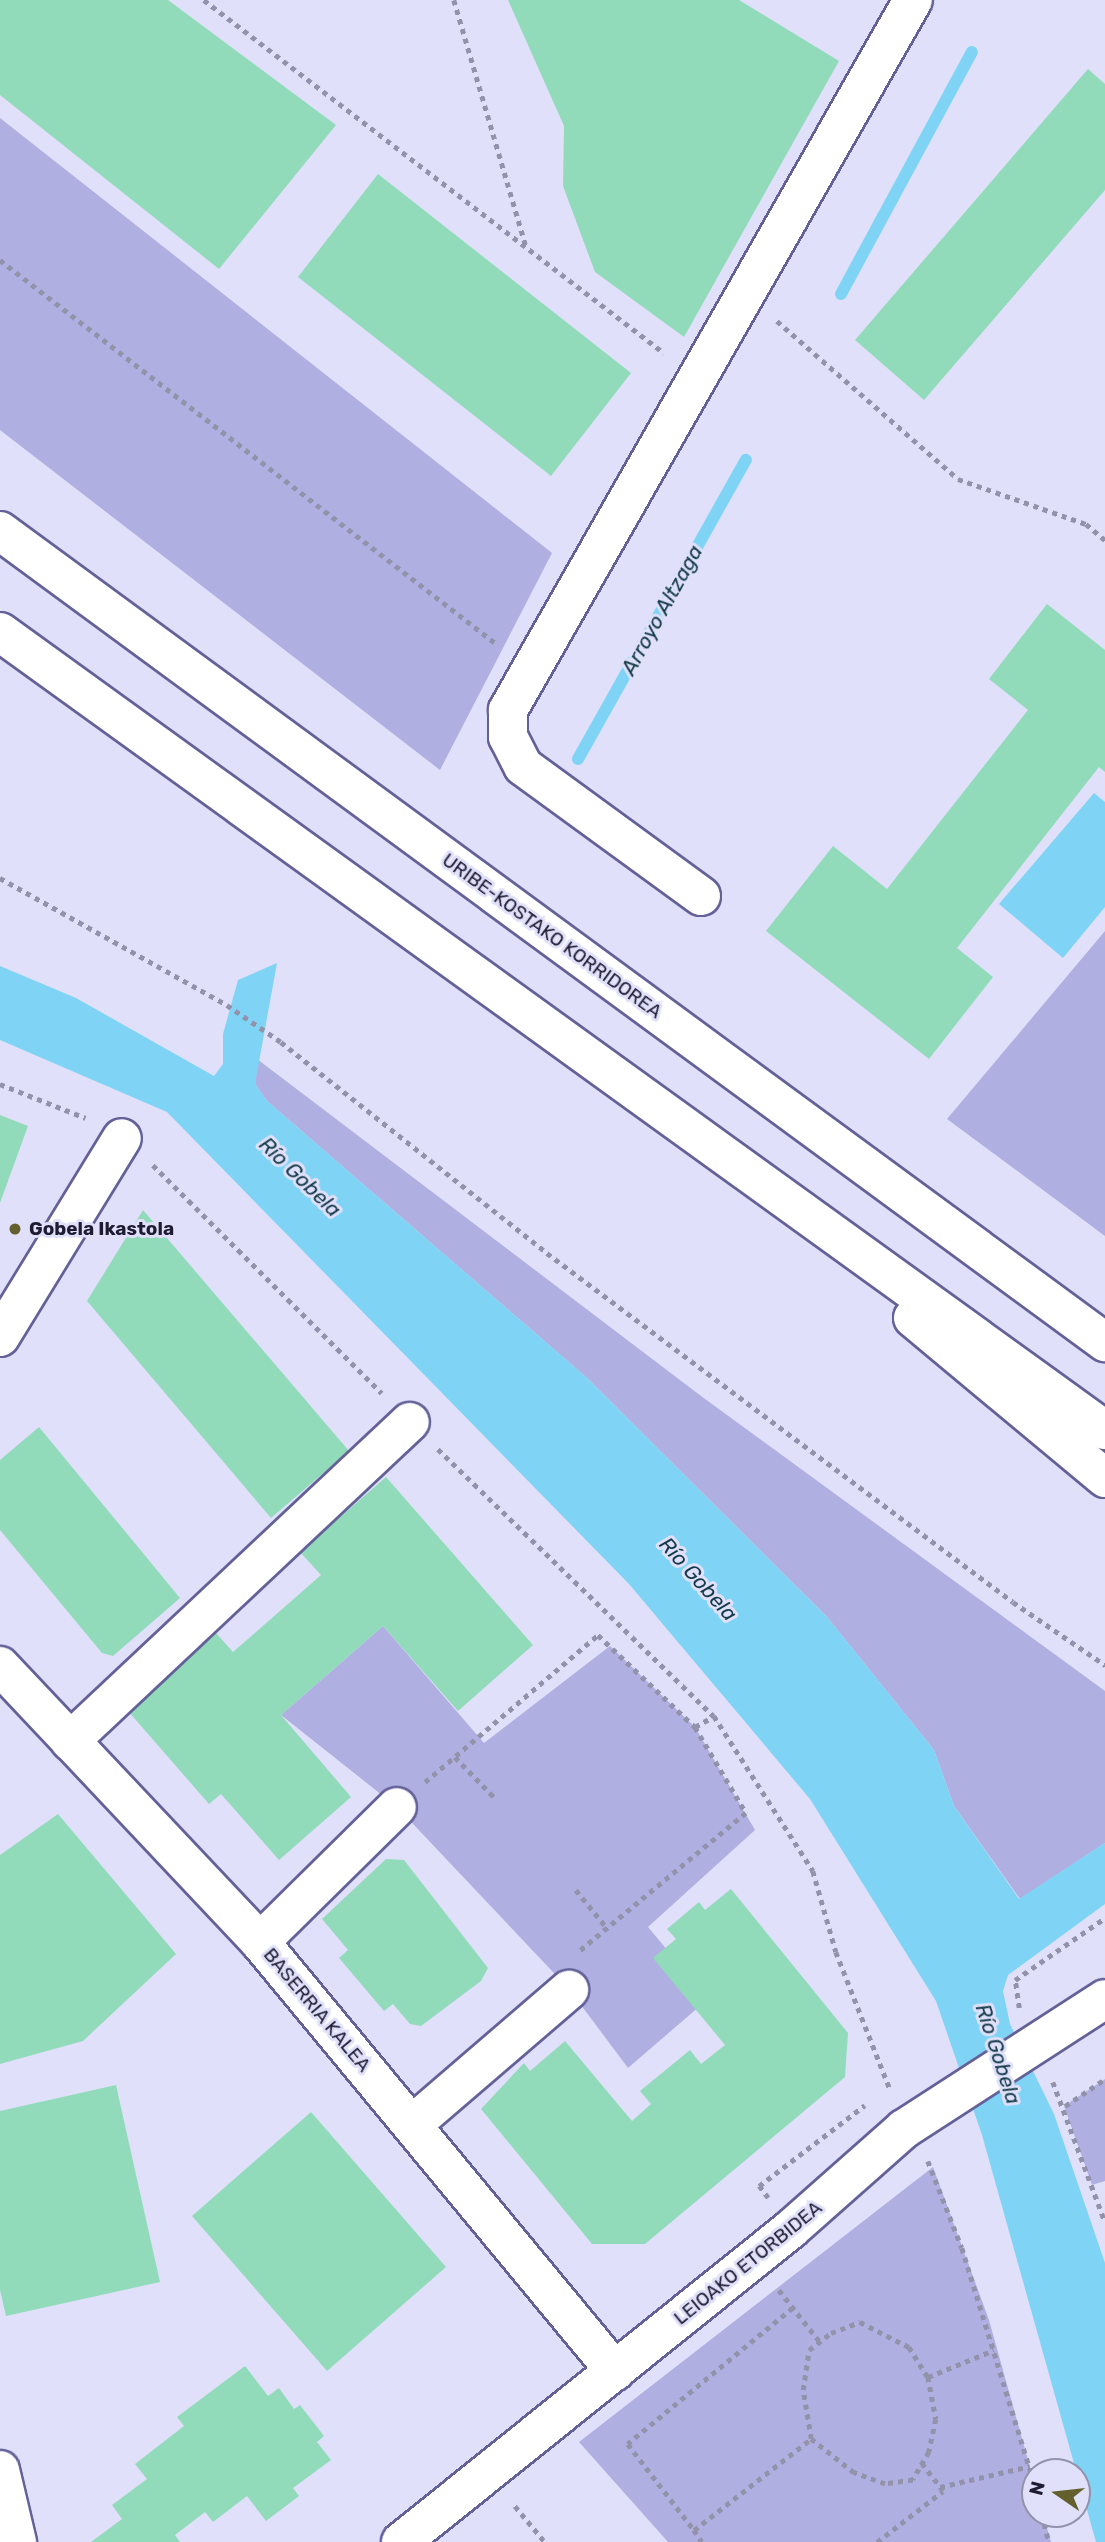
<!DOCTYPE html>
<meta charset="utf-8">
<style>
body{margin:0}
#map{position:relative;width:1105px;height:2542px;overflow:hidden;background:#e0e0fa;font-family:Rubik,sans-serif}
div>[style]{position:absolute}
.green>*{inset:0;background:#b0afe1}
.water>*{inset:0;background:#7fd4f5}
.stream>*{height:12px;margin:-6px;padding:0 6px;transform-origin:6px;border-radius:6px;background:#7fd4f5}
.building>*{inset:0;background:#91dbbb}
.path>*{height:4.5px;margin-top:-2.25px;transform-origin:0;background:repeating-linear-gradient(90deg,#9392ab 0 5px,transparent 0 10px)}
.roads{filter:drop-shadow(2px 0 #646198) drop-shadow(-2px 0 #646198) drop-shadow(0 2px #646198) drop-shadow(0 -2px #646198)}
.minor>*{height:38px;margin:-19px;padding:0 19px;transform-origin:19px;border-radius:19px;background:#fff}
.highway>*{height:38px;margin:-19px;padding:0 19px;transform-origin:19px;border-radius:19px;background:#fff}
.dots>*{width:19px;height:19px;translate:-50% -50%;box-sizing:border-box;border:4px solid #e0e0fa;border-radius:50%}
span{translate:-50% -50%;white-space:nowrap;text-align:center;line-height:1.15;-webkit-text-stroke:6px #e0e0fa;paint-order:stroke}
.street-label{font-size:19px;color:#1d1c33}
.poi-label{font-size:19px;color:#1d1c33;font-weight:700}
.left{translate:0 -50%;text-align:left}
.water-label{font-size:21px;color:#143b49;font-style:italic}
.north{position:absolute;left:1021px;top:2458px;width:70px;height:70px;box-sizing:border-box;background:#e0e0fa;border:2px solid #9292aa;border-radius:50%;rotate:284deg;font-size:19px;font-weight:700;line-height:28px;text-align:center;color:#1d1c33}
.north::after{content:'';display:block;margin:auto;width:24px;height:32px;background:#63602d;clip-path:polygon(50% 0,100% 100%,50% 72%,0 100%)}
</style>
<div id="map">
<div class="green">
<div style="clip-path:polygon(0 118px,552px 553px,440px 770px,0 430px)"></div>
<div style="clip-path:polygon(1105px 931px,1105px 1236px,947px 1119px)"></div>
<div style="clip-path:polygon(257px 1059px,701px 1396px,1105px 1691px,1105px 1843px,1020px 1899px,954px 1806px,934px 1750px,827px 1617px,587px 1378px,267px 1101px,255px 1084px)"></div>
<div style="clip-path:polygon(383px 1626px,484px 1743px,610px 1646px,695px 1727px,755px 1830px,648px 1927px,708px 1999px,628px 2068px,569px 1989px,397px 1807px,281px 1715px)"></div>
<div style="clip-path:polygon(1105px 2079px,1105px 2181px,1092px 2185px,1064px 2106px)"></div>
<div style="clip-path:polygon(933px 2167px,989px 2320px,1035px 2485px,1035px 2514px,1043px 2514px,1051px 2542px,668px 2542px,579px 2442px)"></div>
</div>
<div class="water">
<div style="clip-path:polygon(1094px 793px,1105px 802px,1105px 907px,1063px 958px,999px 904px)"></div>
<div style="clip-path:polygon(277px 963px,255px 1084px,267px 1101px,587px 1378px,827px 1617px,934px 1750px,954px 1806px,1019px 1899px,1105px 1843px,1105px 1904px,1008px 1975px,1003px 1991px,1010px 2024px,1054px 2114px,1105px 2263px,1105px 2542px,1096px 2542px,982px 2135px,936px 2001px,810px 1799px,629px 1584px,167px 1112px,0 1040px,0 966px,76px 998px,214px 1076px,223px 1064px,223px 1034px,238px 980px)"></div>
</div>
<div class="stream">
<div style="left:841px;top:294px;width:275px;rotate:-61.6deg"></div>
<div style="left:578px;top:759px;width:343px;rotate:-60.7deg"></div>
</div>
<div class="building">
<div style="clip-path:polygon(0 0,168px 0,336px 125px,219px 269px,0 95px)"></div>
<div style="clip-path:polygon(508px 0,739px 0,839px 61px,684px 337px,595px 272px,563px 186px,564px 126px)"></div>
<div style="clip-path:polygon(1088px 69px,1105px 84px,1105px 190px,924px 400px,855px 340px)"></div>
<div style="clip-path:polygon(378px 174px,631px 373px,551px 476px,298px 277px)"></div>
<div style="clip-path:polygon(1047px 604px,1105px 650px,1105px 772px,1099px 767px,957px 948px,993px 977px,929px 1059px,766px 931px,833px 846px,887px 889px,1028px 710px,989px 679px)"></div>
<div style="clip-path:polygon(0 1115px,28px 1126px,0 1203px)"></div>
<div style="clip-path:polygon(143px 1210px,349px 1451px,271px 1518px,87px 1301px)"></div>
<div style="clip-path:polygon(39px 1427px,180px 1598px,113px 1656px,102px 1653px,0 1530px,0 1460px)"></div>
<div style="clip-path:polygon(386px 1477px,533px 1645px,458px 1711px,383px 1626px,281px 1715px,351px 1797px,279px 1860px,221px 1794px,209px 1804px,128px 1711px,216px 1633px,233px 1652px,321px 1575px,300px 1552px)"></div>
<div style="clip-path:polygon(58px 1814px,176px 1954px,83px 2041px,0 2064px,0 1855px)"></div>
<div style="clip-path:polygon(386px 1859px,404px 1860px,488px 1968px,481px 1981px,421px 2026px,410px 2024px,393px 2004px,384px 2011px,339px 1958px,348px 1950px,322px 1919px)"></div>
<div style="clip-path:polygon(731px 1889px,848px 2033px,845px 2077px,645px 2244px,592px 2244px,481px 2109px,524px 2063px,530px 2071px,565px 2041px,632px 2121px,651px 2104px,640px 2091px,690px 2050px,701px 2064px,725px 2045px,653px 1958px,676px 1939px,667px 1929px,699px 1902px,705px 1910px)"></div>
<div style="clip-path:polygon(116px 2085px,160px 2282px,6px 2316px,0 2290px,0 2111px)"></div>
<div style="clip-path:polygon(311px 2112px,446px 2267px,327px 2371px,192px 2216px)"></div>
<div style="clip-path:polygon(245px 2366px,268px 2396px,279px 2388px,294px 2409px,300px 2405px,324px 2436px,317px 2442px,331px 2460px,293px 2488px,299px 2496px,266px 2521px,247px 2496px,213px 2522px,205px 2512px,175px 2535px,180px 2542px,91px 2542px,122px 2519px,112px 2505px,147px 2479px,135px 2464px,184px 2426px,177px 2417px)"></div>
</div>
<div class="path">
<div style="left:204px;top:0;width:580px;rotate:37.5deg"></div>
<div style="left:454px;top:0;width:259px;rotate:73.7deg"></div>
<div style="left:0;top:260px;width:629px;rotate:37.71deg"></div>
<div style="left:777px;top:321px;width:240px;rotate:41.1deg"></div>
<div style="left:958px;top:479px;width:136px;rotate:19.4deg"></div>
<div style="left:1086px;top:524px;width:25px;rotate:40deg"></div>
<div style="left:0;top:878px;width:260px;rotate:29.2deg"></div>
<div style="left:227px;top:1005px;width:65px;rotate:34.4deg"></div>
<div style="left:281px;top:1042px;width:340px;rotate:38.4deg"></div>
<div style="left:547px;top:1253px;width:582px;rotate:36.83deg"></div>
<div style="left:1013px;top:1602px;width:112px;rotate:34.4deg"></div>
<div style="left:0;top:1084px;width:92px;rotate:21.6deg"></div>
<div style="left:153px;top:1165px;width:323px;rotate:44.9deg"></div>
<div style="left:438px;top:1449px;width:384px;rotate:44.1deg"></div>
<div style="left:714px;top:1716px;width:184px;rotate:57.4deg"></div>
<div style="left:813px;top:1871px;width:84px;rotate:74.1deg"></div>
<div style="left:836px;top:1952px;width:147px;rotate:68.5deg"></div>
<div style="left:695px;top:1727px;width:22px;rotate:-30deg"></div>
<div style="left:455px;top:1757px;width:59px;rotate:45.7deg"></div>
<div style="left:425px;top:1782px;width:227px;rotate:-40.4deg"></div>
<div style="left:598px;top:1635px;width:134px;rotate:43.5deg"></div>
<div style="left:695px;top:1727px;width:100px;rotate:59.3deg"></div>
<div style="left:746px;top:1813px;width:216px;rotate:140.3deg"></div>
<div style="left:576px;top:1890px;width:49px;rotate:50.8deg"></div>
<div style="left:1019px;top:2008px;width:28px;rotate:-98deg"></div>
<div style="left:1015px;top:1980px;width:109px;rotate:-34.6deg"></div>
<div style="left:1053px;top:2082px;width:149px;rotate:69.6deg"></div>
<div style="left:1065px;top:2106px;width:48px;rotate:-34deg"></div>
<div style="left:928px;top:2161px;width:93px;rotate:68.7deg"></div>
<div style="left:962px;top:2248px;width:249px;rotate:72.9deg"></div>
<div style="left:768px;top:2198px;width:15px;rotate:-127deg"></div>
<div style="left:759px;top:2186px;width:133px;rotate:-37.4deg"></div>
<div style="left:779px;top:2290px;width:66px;rotate:51.7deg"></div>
<div style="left:793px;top:2308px;width:214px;rotate:140.5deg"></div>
<div style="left:628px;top:2444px;width:108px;rotate:52.5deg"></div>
<div style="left:694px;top:2530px;width:148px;rotate:-37.9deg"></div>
<div style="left:860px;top:2322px;width:55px;rotate:27deg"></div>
<div style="left:909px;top:2347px;width:36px;rotate:58deg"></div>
<div style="left:928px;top:2377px;width:43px;rotate:79.2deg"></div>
<div style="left:936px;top:2419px;width:34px;rotate:102deg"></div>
<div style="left:929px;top:2452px;width:32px;rotate:120deg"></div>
<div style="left:913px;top:2480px;width:28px;rotate:172deg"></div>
<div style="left:885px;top:2484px;width:33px;rotate:-160deg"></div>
<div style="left:854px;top:2473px;width:55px;rotate:-141.7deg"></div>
<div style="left:811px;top:2439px;width:50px;rotate:-99.3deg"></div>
<div style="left:803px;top:2390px;width:40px;rotate:-81.5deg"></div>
<div style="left:809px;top:2350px;width:28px;rotate:-38deg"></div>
<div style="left:831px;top:2333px;width:31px;rotate:-21deg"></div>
<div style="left:928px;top:2377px;width:71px;rotate:-22.2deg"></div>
<div style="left:940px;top:2487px;width:92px;rotate:-13.1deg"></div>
<div style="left:515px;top:2506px;width:47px;rotate:50.2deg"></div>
<div style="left:1042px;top:2514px;width:29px;rotate:76deg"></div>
<div style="left:694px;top:2530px;width:14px;rotate:56deg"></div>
<div style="left:877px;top:2542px;width:83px;rotate:-37.7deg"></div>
<div style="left:943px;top:2491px;width:34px;rotate:-128deg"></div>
</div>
<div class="roads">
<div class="minor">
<div style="left:701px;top:896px;width:220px;rotate:-143.9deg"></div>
<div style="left:523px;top:766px;width:33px;rotate:-117deg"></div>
<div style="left:508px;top:737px;width:27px;rotate:-90deg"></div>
<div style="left:508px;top:710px;width:817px;rotate:-60.3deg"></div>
<div style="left:0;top:1337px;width:233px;rotate:-58.5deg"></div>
<div style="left:0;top:1666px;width:379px;rotate:46.7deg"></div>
<div style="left:260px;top:1942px;width:557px;rotate:50.39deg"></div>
<div style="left:70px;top:1741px;width:466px;rotate:-43.2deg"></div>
<div style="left:260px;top:1942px;width:192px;rotate:-44.6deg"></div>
<div style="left:413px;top:2124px;width:206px;rotate:-40.7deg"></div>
<div style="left:0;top:2470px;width:74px;rotate:76.7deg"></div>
<div style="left:401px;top:2542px;width:500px;rotate:-38.75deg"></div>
<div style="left:791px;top:2229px;width:151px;rotate:-41.5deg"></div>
<div style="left:904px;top:2129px;width:239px;rotate:-32.9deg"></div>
</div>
<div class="highway">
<div style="left:0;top:531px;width:1371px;rotate:36.28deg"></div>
<div style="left:0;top:632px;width:1363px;rotate:35.84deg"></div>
<div style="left:913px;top:1318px;width:250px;rotate:39.8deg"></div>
</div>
</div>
<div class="dots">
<div style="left:15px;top:1229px;background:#63602d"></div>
</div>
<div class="street-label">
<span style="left:552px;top:936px;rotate:36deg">URIBE-KOSTAKO KORRIDOREA</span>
<span style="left:317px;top:2010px;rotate:50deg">BASERRIA KALEA</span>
<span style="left:748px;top:2263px;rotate:-39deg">LEIOAKO ETORBIDEA</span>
</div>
<div class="poi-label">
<span class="left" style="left:29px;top:1229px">Gobela Ikastola</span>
</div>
<div class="water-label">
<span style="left:662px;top:610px;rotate:-61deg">Arroyo Altzaga</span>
<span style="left:300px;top:1177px;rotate:44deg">Río Gobela</span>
<span style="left:698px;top:1579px;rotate:48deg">Río Gobela</span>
<span style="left:998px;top:2054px;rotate:72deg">Río Gobela</span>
</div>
<div class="north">N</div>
</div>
